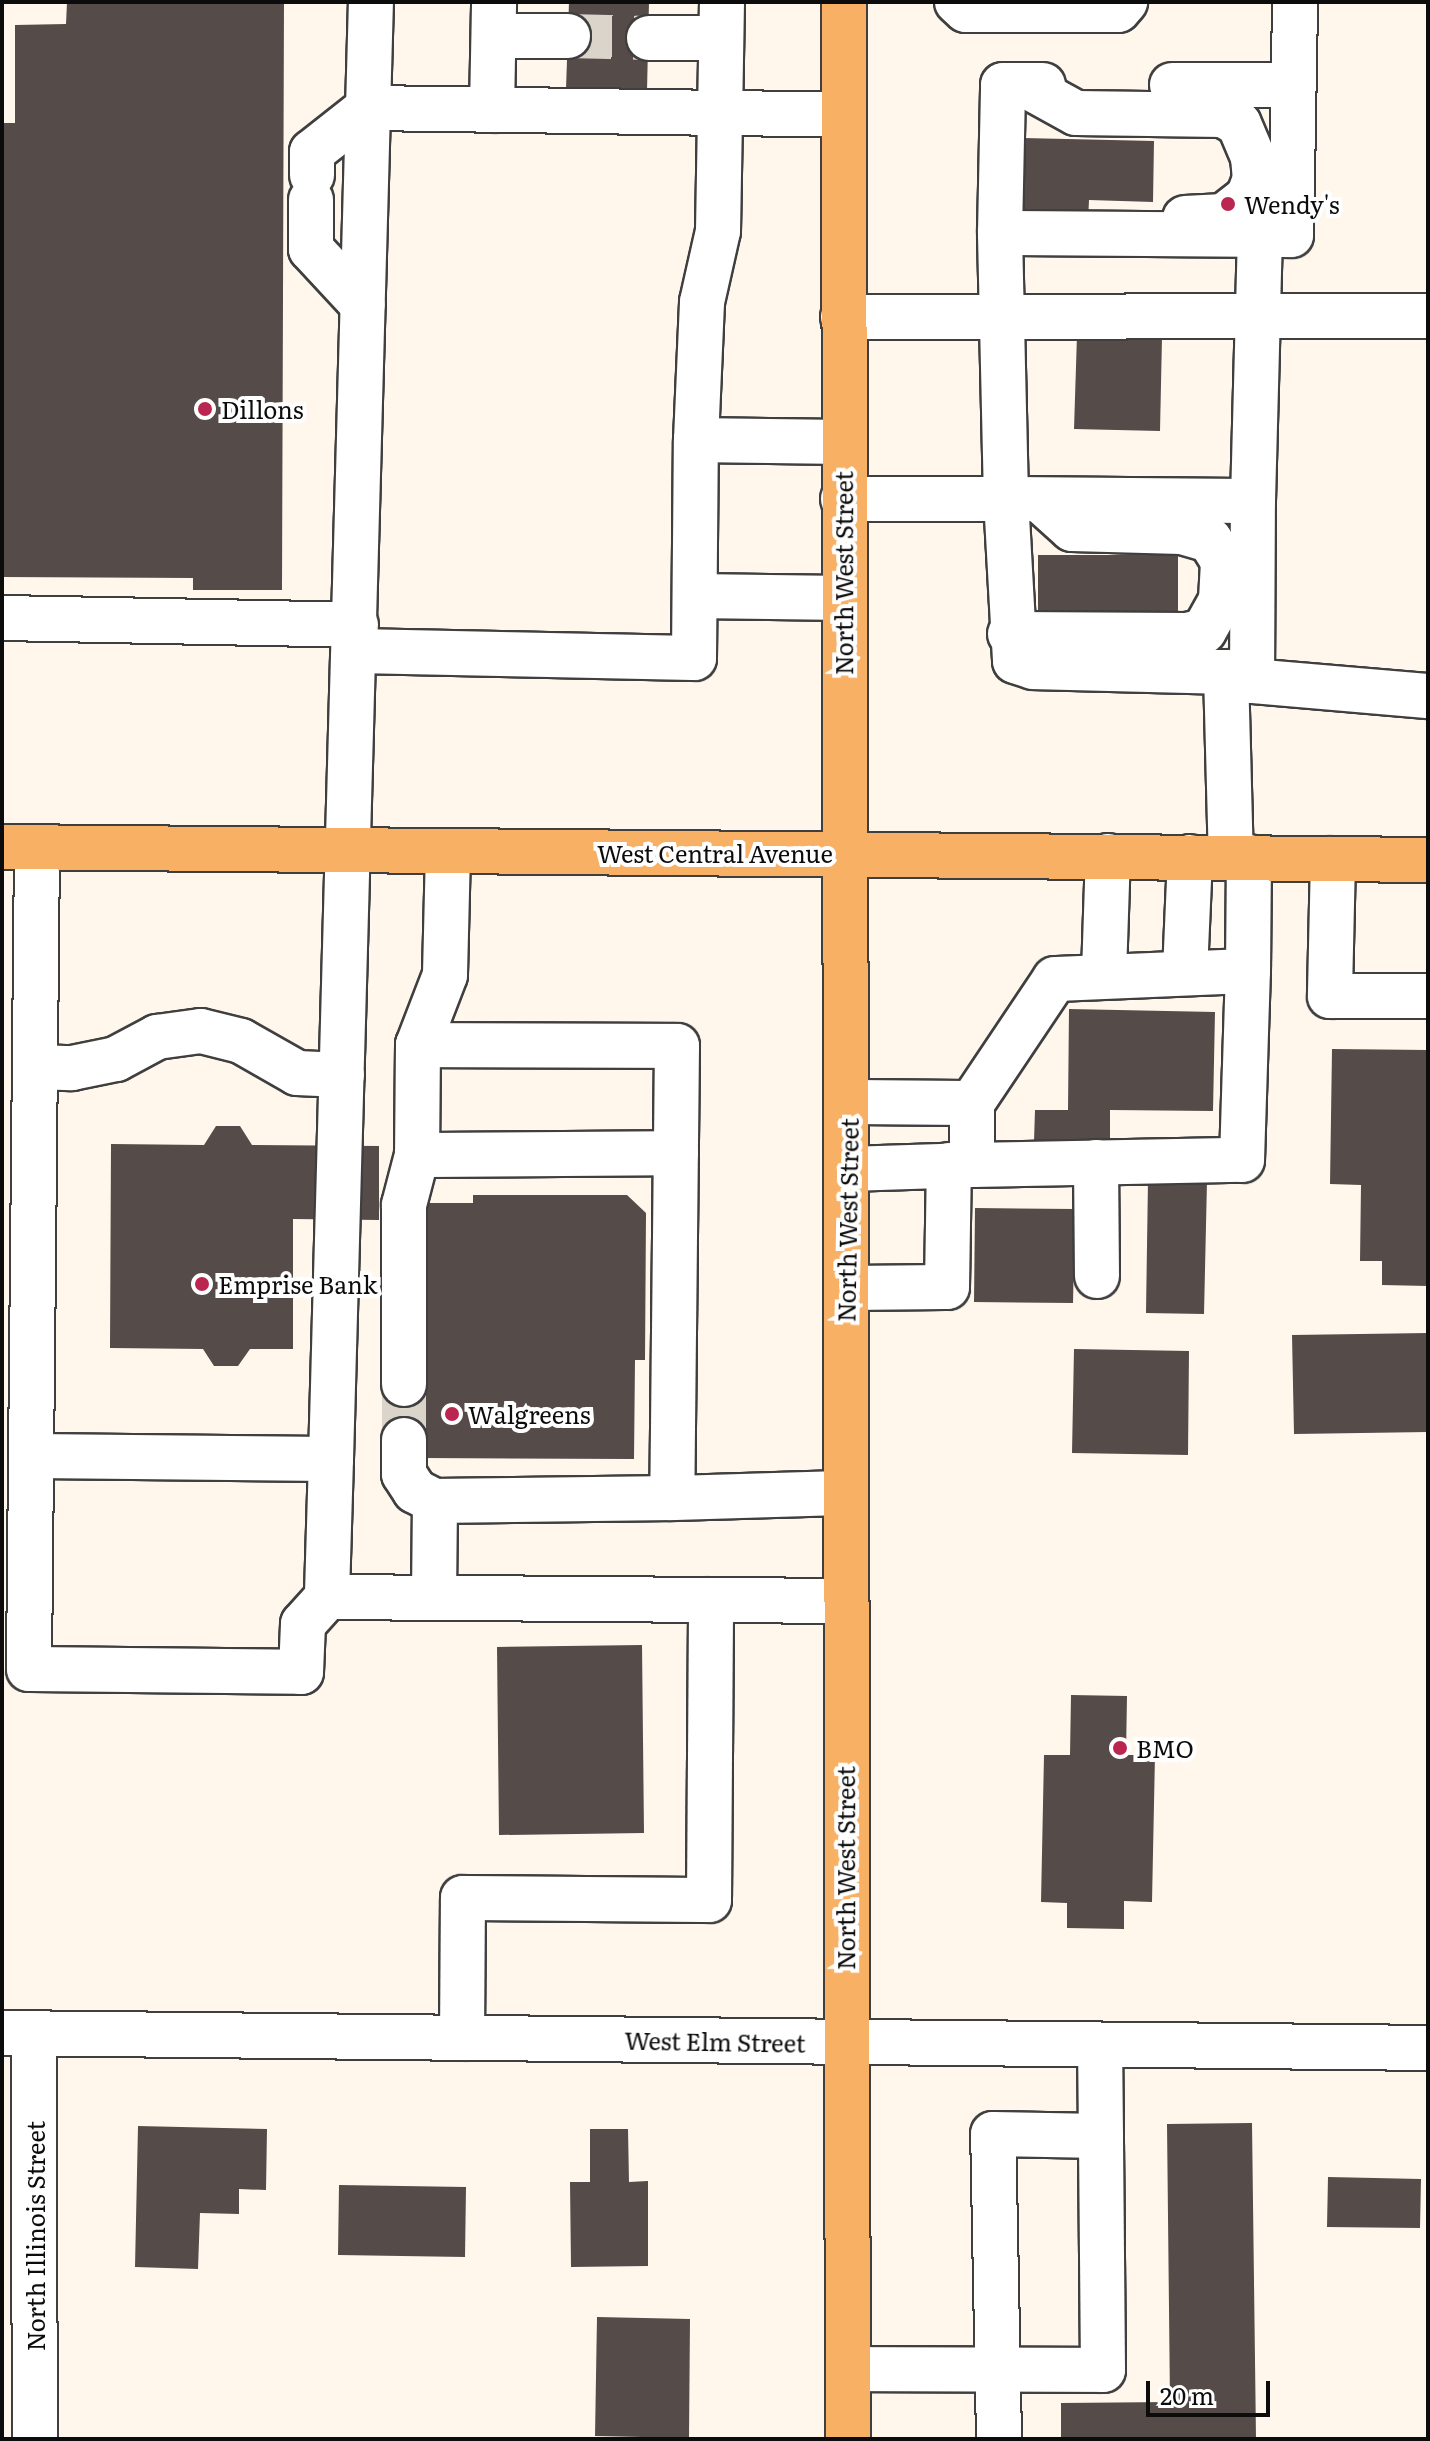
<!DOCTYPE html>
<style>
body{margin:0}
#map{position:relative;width:1430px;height:2441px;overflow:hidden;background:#fff7ec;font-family:Literata,serif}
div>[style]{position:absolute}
.building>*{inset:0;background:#554b49}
.minor-tunnel>*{height:44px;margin-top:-22px;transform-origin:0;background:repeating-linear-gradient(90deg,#dbd4ca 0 44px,transparent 0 66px)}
.roads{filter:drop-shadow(2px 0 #3f3f3f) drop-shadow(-2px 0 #3f3f3f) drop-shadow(0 2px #3f3f3f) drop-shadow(0 -2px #3f3f3f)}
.minor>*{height:44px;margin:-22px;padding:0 22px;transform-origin:22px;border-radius:22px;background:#fff}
.major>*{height:44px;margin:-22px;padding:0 22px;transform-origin:22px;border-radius:22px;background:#f7b064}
.dots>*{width:22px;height:22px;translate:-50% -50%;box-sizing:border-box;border:4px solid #fff;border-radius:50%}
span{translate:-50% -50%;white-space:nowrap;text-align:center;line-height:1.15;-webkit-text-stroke:8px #fff;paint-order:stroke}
.poi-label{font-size:24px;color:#0c0c0c}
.left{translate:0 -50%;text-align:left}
.street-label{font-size:24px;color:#0c0c0c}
.frame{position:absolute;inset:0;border:4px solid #0c0c0c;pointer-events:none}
.scale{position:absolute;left:1146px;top:2381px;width:124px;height:36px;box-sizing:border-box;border:4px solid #0c0c0c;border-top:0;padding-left:10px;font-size:24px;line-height:28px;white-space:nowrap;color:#0c0c0c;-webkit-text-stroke:6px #fff;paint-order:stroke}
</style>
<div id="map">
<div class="building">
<div style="clip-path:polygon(67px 2px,284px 2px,282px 590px,193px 590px,193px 578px,2px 577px,2px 123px,15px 123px,15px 25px,66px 24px)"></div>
<div style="clip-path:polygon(569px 2px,649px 2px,647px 91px,566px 89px)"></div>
<div style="clip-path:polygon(1023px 138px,1154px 141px,1153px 202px,1089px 200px,1088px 222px,1021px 220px)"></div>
<div style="clip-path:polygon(1077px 335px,1162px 337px,1160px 431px,1074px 429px)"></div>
<div style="clip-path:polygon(1038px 555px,1178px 555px,1178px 620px,1038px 621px)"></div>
<div style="clip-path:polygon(1069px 1009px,1215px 1012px,1213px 1111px,1110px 1110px,1110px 1143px,1034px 1141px,1035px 1110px,1068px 1110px)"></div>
<div style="clip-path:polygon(1332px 1049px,1428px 1050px,1428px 1286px,1382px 1285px,1382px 1261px,1360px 1261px,1361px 1185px,1330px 1184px)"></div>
<div style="clip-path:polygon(216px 1126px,240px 1126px,252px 1145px,379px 1146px,379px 1220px,293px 1219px,293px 1349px,250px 1349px,238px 1366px,214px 1366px,203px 1349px,110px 1348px,111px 1144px,204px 1145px)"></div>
<div style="clip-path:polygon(1148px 1180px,1207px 1181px,1204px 1314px,1146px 1313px)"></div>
<div style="clip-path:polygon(473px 1195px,627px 1195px,646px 1213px,645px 1360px,635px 1360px,634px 1459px,423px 1458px,386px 1440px,386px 1384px,425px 1203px,473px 1203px)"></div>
<div style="clip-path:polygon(975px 1208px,1075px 1209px,1073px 1303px,974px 1302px)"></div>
<div style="clip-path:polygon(1428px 1333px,1428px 1432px,1294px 1434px,1292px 1335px)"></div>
<div style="clip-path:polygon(1074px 1349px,1189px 1351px,1188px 1455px,1072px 1453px)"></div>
<div style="clip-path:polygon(642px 1645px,644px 1833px,499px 1835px,497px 1647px)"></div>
<div style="clip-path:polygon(1071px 1695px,1127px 1696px,1126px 1755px,1155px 1755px,1152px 1902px,1124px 1901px,1124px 1929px,1067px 1928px,1067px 1903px,1041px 1902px,1044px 1755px,1070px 1755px)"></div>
<div style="clip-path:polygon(1252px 2123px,1256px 2439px,1061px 2439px,1061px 2403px,1170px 2402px,1167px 2124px)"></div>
<div style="clip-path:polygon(138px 2126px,267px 2129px,266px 2190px,239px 2189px,239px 2214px,200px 2213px,198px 2269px,135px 2267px)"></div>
<div style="clip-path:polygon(590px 2129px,628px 2129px,629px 2182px,648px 2181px,648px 2266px,571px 2267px,570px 2182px,590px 2182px)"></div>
<div style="clip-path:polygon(1328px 2177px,1421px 2179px,1420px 2228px,1327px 2227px)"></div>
<div style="clip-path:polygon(339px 2185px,466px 2187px,465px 2257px,338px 2255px)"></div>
<div style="clip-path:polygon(597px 2317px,690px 2319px,689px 2438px,595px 2436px)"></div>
</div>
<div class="minor-tunnel">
<div style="left:568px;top:36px;width:81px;rotate:1.4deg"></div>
<div style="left:404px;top:1384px;width:56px;rotate:90deg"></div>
</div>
<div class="roads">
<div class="minor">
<div style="left:957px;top:2px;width:12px;rotate:42deg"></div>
<div style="left:966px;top:10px;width:152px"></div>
<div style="left:1118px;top:10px;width:11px;rotate:-49deg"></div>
<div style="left:494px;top:36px;width:74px"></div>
<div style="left:649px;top:38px;width:72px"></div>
<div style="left:1025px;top:85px;width:58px;rotate:28.8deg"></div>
<div style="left:1076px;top:113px;width:147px;rotate:0.8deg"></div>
<div style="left:1223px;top:115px;width:18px;rotate:29deg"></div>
<div style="left:1239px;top:124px;width:36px;rotate:67deg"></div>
<div style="left:1253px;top:157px;width:22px;rotate:85deg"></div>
<div style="left:1255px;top:179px;width:19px;rotate:111deg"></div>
<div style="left:1248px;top:197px;width:31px;rotate:142deg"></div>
<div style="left:1224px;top:216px;width:39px;rotate:177deg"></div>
<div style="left:1172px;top:85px;width:121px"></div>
<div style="left:492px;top:110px;width:108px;rotate:-88.9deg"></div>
<div style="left:312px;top:175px;width:23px;rotate:-90deg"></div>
<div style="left:312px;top:152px;width:71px;rotate:-38.2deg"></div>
<div style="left:368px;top:108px;width:475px;rotate:0.8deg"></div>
<div style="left:311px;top:200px;width:49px;rotate:90deg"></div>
<div style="left:311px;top:249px;width:76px;rotate:47.1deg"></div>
<div style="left:1000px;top:233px;width:148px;rotate:-88.8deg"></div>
<div style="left:1003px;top:85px;width:40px"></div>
<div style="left:843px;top:317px;width:585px;rotate:-0.1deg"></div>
<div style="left:696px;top:440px;width:146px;rotate:0.8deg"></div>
<div style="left:843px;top:499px;width:163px"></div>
<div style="left:1006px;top:499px;width:162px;rotate:86.8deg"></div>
<div style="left:1015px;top:661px;width:19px;rotate:18deg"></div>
<div style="left:1033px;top:667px;width:193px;rotate:1.5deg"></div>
<div style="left:1226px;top:672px;width:186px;rotate:88.5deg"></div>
<div style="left:1253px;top:501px;width:266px;rotate:-88.5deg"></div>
<div style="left:696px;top:596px;width:147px;rotate:0.8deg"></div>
<div style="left:2px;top:618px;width:354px;rotate:1.1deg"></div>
<div style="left:1010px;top:634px;width:177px;rotate:0.3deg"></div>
<div style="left:1187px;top:635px;width:17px;rotate:-13deg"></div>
<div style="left:1204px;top:631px;width:35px;rotate:-61deg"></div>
<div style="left:1221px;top:600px;width:39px;rotate:-87deg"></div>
<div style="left:1223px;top:561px;width:25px;rotate:-122deg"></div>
<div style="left:1210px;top:540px;width:29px;rotate:-164deg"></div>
<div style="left:1182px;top:532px;width:110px;rotate:-178.4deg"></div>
<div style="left:1072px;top:529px;width:40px;rotate:-138deg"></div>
<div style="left:355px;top:651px;width:339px;rotate:1.2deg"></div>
<div style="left:694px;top:658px;width:218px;rotate:-89.5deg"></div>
<div style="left:696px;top:440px;width:138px;rotate:-87.5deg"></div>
<div style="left:702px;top:302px;width:73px;rotate:-77.3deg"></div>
<div style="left:718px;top:231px;width:229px;rotate:-89deg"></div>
<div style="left:1226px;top:672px;width:28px;rotate:19deg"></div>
<div style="left:1252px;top:681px;width:180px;rotate:-89.7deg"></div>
<div style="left:1253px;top:501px;width:247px;rotate:-179.5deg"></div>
<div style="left:1006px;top:499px;width:266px;rotate:-91.3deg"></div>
<div style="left:1000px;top:233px;width:291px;rotate:0.4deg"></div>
<div style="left:1291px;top:235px;width:233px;rotate:-89deg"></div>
<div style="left:1252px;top:681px;width:177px;rotate:4.9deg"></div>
<div style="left:37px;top:848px;width:821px;rotate:90.56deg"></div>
<div style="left:29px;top:1669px;width:272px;rotate:0.6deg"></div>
<div style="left:301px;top:1672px;width:48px;rotate:-87.6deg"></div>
<div style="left:303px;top:1624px;width:36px;rotate:-48deg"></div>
<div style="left:327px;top:1597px;width:517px;rotate:0.44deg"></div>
<div style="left:448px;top:851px;width:124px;rotate:91.4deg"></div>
<div style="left:445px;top:975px;width:75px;rotate:111.1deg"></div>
<div style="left:418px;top:1045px;width:259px;rotate:0.2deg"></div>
<div style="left:677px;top:1046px;width:452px;rotate:90.6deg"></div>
<div style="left:672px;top:1498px;width:172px;rotate:-1.7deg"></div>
<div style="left:1333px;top:859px;width:137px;rotate:91.3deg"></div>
<div style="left:1330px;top:996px;width:98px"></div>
<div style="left:1185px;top:972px;width:115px;rotate:-87.5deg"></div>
<div style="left:1104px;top:974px;width:118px;rotate:-88.1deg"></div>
<div style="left:418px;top:1045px;width:110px;rotate:90.5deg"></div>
<div style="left:417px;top:1155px;width:259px;rotate:-0.4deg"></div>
<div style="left:37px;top:1067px;width:35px;rotate:2deg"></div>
<div style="left:72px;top:1068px;width:45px;rotate:-11.6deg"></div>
<div style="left:116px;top:1059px;width:47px;rotate:-28.2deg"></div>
<div style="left:157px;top:1037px;width:44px;rotate:-7.8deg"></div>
<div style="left:201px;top:1031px;width:41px;rotate:14deg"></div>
<div style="left:241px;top:1041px;width:64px;rotate:29.7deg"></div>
<div style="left:297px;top:1073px;width:45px;rotate:2.5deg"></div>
<div style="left:848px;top:1102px;width:124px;rotate:0.5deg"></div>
<div style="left:972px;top:1103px;width:149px;rotate:-56.2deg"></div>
<div style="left:1055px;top:979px;width:193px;rotate:-2.4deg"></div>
<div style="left:1248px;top:971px;width:114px;rotate:-89.5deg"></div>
<div style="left:972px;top:1103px;width:62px;rotate:90deg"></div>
<div style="left:972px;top:1165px;width:270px;rotate:-1.1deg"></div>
<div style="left:1242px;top:1160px;width:189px;rotate:-88.2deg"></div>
<div style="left:1096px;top:1162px;width:114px;rotate:89.5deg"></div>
<div style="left:848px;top:1169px;width:124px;rotate:-1.8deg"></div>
<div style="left:847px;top:1288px;width:100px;rotate:-0.6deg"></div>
<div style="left:947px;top:1287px;width:122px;rotate:-89.1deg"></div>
<div style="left:404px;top:1384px;width:179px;rotate:-90deg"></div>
<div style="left:404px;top:1205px;width:52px;rotate:-75.4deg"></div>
<div style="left:404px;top:1440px;width:34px;rotate:90deg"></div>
<div style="left:404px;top:1474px;width:20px;rotate:57deg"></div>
<div style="left:415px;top:1491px;width:22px;rotate:27deg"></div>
<div style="left:32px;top:1456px;width:299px;rotate:0.6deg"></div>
<div style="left:331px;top:1459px;width:138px;rotate:91.7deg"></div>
<div style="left:331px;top:1459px;width:1458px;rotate:-88.43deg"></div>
<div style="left:434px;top:1597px;width:96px;rotate:-89.4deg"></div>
<div style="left:435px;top:1501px;width:237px;rotate:-0.7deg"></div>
<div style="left:2px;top:2033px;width:1426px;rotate:0.6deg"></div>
<div style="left:34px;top:2033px;width:406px;rotate:89.9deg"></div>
<div style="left:462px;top:2038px;width:140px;rotate:-89.6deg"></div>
<div style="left:463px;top:1898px;width:246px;rotate:0.5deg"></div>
<div style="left:709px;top:1900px;width:300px;rotate:-89.6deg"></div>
<div style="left:848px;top:2369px;width:255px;rotate:0.2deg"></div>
<div style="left:1103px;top:2370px;width:234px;rotate:-90.5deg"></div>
<div style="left:999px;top:2439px;width:305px;rotate:-91.1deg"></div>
<div style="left:993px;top:2134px;width:108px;rotate:1.1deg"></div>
<div style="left:1101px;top:2136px;width:91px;rotate:-90.6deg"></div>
</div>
<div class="major">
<div style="left:844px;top:2px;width:2437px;rotate:89.91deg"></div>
<div style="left:2px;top:847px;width:1426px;rotate:0.52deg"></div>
</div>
</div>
<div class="dots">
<div style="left:1228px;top:204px;background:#bb2651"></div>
<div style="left:205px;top:409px;background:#bb2651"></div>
<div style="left:202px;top:1284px;background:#bb2651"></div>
<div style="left:452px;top:1414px;background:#bb2651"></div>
<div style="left:1120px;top:1748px;background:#bb2651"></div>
</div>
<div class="poi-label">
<span class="left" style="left:1244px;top:204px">Wendy's</span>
<span class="left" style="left:221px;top:409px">Dillons</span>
<span class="left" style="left:218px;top:1284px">Emprise Bank</span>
<span class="left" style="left:468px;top:1414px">Walgreens</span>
<span class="left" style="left:1136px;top:1748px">BMO</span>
</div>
<div class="street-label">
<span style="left:843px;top:573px;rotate:-90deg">North West Street</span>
<span style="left:715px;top:853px">West Central Avenue</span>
<span style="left:847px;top:1220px;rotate:-89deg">North West Street</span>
<span style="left:845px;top:1868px;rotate:-90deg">North West Street</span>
<span style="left:715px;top:2041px;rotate:1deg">West Elm Street</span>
<span style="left:35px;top:2236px;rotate:-90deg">North Illinois Street</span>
</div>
<div class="frame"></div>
<div class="scale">20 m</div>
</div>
